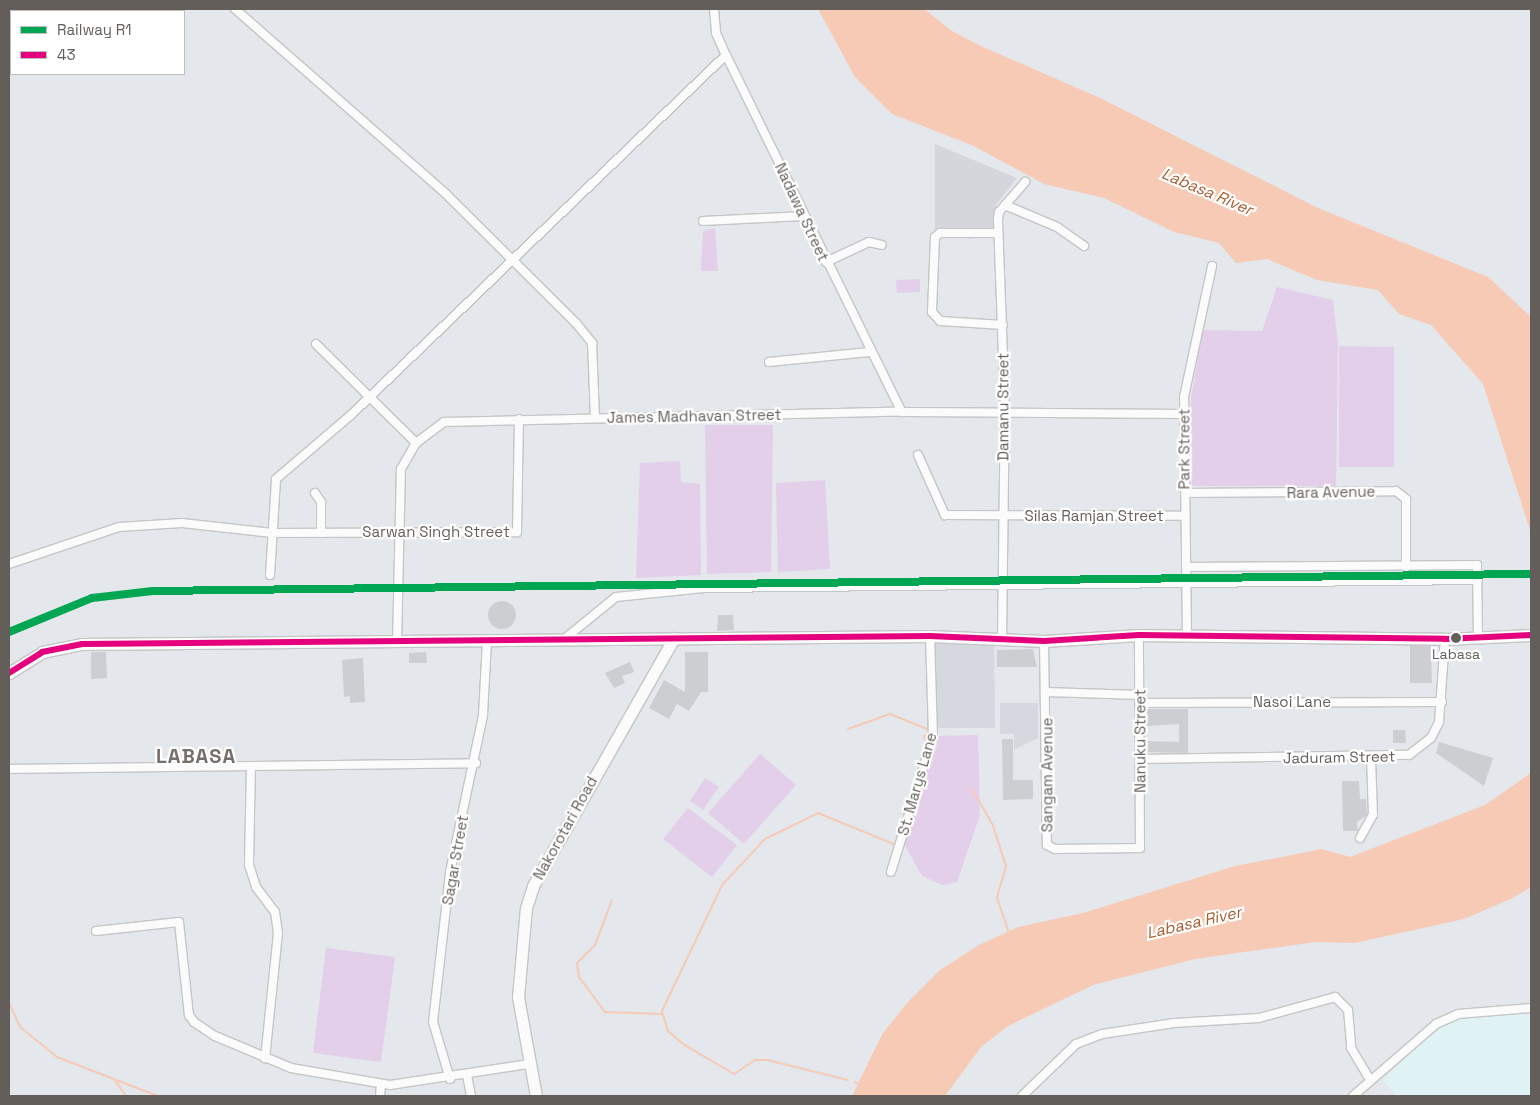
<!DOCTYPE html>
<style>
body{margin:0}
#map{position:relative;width:1540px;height:1105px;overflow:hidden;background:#e4e7eb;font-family:"Space Grotesk",sans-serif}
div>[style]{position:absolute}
.industrial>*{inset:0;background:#d4d6db}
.education>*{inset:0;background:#d5d9df}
.medical>*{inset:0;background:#dff3f4}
.green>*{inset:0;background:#e3cfe9}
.water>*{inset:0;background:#f7cab6}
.stream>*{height:2px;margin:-1px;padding:0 1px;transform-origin:1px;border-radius:1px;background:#f7cab6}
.building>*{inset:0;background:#cdced1}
.round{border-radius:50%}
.roads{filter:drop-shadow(1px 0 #c4c5c6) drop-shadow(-1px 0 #c4c5c6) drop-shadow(0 1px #c4c5c6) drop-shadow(0 -1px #c4c5c6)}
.street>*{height:8px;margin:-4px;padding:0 4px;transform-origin:4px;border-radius:4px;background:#fbfbfc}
.secondary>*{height:11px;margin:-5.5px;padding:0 5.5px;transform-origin:5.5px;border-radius:5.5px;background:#fbfbfc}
.bus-1>*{height:6px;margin:-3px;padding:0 3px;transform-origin:3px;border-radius:3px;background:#e5007d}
.rail-1>*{height:8px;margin:-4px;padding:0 4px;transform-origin:4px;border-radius:4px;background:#00a651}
.dots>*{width:14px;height:14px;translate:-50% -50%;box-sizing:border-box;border:2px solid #fff;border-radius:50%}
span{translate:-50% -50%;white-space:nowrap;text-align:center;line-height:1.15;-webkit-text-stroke:4.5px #fff;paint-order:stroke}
.bus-label{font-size:14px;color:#635e5a}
.street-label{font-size:15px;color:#635e5a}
.water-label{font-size:16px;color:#a75f31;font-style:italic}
.district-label{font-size:20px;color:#766f6b;font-weight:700;letter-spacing:1px}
.frame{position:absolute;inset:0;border:10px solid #635e5a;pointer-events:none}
.legend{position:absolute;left:10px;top:10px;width:175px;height:65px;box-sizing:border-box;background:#fff;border:1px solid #c1bfbd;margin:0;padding:6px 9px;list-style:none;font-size:15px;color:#635e5a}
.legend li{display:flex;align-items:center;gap:10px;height:25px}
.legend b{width:25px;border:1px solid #c1bfbd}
</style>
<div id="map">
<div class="industrial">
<div style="clip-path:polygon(935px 144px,1017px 178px,996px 205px,1004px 235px,969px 239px,935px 229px)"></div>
</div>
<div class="education">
<div style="clip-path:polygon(994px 643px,995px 728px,934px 728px,933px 644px)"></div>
<div style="clip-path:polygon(1000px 703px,1038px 703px,1038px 738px,1014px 750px,1014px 734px,1000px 734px)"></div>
</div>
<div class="medical">
<div style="clip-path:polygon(1531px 1013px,1531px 1096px,1396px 1096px,1383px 1080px,1431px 1033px,1457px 1019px)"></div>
</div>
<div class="green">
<div style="clip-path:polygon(715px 228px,718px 271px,701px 271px,703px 231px)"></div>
<div style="clip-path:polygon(920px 279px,920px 292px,897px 293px,896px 280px)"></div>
<div style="clip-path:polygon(1277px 287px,1333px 300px,1338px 345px,1336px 486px,1192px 486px,1191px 398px,1203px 330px,1262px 331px)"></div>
<div style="clip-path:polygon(1339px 346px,1394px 347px,1394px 467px,1339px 467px)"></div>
<div style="clip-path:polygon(705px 425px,773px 425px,771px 572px,707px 574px)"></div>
<div style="clip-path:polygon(680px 461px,681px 482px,700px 484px,701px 575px,636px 578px,640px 463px)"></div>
<div style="clip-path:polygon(825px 480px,830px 569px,778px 572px,776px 483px)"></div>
<div style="clip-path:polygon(978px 735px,980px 815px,957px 882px,943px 885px,922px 876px,900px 837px,933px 736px)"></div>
<div style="clip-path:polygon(760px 754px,796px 785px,744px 844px,708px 813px)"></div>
<div style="clip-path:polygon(705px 778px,719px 787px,703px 810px,690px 801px)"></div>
<div style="clip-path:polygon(688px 808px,737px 845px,712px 877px,663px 839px)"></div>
<div style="clip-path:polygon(326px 948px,395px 957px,381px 1062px,313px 1053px)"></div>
</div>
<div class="water">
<div style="clip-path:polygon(818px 9px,924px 9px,952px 31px,981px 46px,1100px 98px,1318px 208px,1488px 277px,1531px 317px,1531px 533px,1483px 384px,1431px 325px,1399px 314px,1378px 290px,1317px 280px,1267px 259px,1236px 263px,1219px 243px,1174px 232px,1104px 198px,1044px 184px,974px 146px,892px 114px,855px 77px)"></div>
<div style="clip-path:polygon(1531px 773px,1531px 887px,1513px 898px,1464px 919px,1355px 943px,1315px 942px,1195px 959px,1093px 985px,1008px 1026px,981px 1047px,945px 1096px,852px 1096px,883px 1033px,908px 1002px,940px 970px,979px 945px,1018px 927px,1083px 913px,1235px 866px,1322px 849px,1350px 857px,1485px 805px)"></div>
</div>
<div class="stream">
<div style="left:848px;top:729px;width:45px;rotate:-19.7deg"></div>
<div style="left:890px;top:714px;width:40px;rotate:22deg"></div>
<div style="left:927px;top:729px;width:6px;rotate:45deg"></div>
<div style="left:931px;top:733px;width:8px;rotate:157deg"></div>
<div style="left:924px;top:736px;width:9px;rotate:69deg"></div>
<div style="left:972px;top:789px;width:39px;rotate:60deg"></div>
<div style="left:992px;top:823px;width:45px;rotate:72deg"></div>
<div style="left:1006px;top:866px;width:33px;rotate:106deg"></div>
<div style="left:997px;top:898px;width:36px;rotate:71deg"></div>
<div style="left:612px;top:900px;width:48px;rotate:110.7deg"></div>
<div style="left:595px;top:945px;width:25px;rotate:135deg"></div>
<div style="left:577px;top:963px;width:14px;rotate:82deg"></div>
<div style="left:579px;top:977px;width:44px;rotate:53.4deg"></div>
<div style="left:605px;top:1012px;width:57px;rotate:2deg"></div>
<div style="left:9px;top:1003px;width:26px;rotate:65deg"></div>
<div style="left:20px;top:1027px;width:48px;rotate:39deg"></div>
<div style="left:57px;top:1057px;width:61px;rotate:21.1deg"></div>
<div style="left:114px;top:1079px;width:21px;rotate:55deg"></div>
<div style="left:116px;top:1080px;width:45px;rotate:20.9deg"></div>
<div style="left:848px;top:1080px;width:82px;rotate:-166deg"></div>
<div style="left:768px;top:1060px;width:13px;rotate:180deg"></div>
<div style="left:755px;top:1060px;width:25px;rotate:146deg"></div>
<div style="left:734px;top:1074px;width:59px;rotate:-149.5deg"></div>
<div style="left:683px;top:1044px;width:20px;rotate:-139deg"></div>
<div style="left:668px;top:1031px;width:21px;rotate:-107deg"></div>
<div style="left:662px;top:1011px;width:140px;rotate:-64.5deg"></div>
<div style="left:722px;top:885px;width:63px;rotate:-46.9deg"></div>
<div style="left:765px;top:839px;width:59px;rotate:-26.1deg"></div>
<div style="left:818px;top:813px;width:84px;rotate:22.3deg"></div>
<div style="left:896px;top:845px;width:84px;rotate:-73.3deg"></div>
<div style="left:855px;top:1082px;width:3px;rotate:18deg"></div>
</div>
<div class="building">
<div class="round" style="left:488px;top:601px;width:28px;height:28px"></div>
<div style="clip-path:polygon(718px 615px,733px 615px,734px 630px,717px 631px)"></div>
<div style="clip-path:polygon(1410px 646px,1431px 646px,1432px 683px,1410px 683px)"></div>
<div style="clip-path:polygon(1033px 649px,1037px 667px,997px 667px,997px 650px)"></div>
<div style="clip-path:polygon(91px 652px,106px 652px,107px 678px,91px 679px)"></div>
<div style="clip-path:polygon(426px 652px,427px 663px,409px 663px,409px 653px)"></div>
<div style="clip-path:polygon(685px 652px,708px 652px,708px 692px,701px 692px,689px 711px,677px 704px,669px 719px,649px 708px,664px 680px,685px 692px)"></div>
<div style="clip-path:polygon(363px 658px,365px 702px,350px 703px,350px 696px,344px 697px,342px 660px)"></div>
<div style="clip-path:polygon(630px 662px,634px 672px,622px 676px,625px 683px,614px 688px,605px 673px)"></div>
<div style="clip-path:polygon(1147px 709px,1188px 709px,1188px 753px,1147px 752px,1147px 741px,1179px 742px,1179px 724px,1147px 726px)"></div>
<div style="clip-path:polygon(1393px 730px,1405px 730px,1406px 743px,1393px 743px)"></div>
<div style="clip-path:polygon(1002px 739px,1013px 739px,1013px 780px,1033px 780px,1033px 799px,1003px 800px)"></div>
<div style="clip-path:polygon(1439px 742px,1493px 758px,1484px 786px,1436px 753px)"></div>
<div style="clip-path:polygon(1342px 781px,1359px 781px,1360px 799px,1366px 799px,1367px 815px,1357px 822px,1358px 831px,1343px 831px)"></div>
</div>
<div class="roads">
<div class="street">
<div style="left:235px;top:9px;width:279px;rotate:41.2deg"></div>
<div style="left:445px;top:193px;width:185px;rotate:44.8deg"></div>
<div style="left:576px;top:323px;width:26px;rotate:51deg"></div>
<div style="left:592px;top:343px;width:75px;rotate:87.7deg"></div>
<div style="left:714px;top:9px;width:24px;rotate:85deg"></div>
<div style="left:716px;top:33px;width:24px;rotate:66deg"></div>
<div style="left:726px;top:55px;width:398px;rotate:63.8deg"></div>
<div style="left:1005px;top:205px;width:56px;rotate:22.9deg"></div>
<div style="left:1057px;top:227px;width:33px;rotate:35deg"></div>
<div style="left:703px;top:221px;width:101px;rotate:-2.8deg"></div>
<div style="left:998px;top:233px;width:58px;rotate:180deg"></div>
<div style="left:940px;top:233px;width:6px;rotate:141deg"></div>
<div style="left:935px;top:237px;width:75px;rotate:92.3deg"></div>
<div style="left:932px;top:312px;width:12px;rotate:48deg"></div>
<div style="left:940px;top:321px;width:63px;rotate:3.6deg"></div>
<div style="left:826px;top:262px;width:47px;rotate:-24.9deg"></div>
<div style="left:869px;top:242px;width:13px;rotate:13deg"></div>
<div style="left:316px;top:344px;width:141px;rotate:44.7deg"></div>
<div style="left:769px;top:362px;width:101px;rotate:-5.7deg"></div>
<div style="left:918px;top:455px;width:66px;rotate:65.8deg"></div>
<div style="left:945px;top:515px;width:240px;rotate:0.2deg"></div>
<div style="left:315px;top:493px;width:11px;rotate:56deg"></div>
<div style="left:321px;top:502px;width:31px;rotate:90deg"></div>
<div style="left:1185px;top:493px;width:211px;rotate:-0.5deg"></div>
<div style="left:1396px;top:491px;width:13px;rotate:39deg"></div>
<div style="left:1406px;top:499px;width:68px;rotate:90deg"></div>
<div style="left:9px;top:564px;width:116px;rotate:-18.6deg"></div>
<div style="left:119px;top:527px;width:63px;rotate:-3.6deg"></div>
<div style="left:182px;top:523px;width:91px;rotate:6.3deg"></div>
<div style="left:272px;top:533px;width:245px;rotate:-0.2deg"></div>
<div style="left:517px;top:532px;width:113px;rotate:-89deg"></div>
<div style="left:1186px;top:567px;width:291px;rotate:-0.4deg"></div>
<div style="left:1477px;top:565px;width:71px;rotate:89.2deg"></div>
<div style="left:270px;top:575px;width:96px;rotate:-86.4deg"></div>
<div style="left:276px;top:479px;width:100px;rotate:-40.5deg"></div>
<div style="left:352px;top:414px;width:518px;rotate:-43.83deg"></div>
<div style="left:1187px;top:635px;width:238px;rotate:-90.7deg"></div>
<div style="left:1184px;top:397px;width:134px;rotate:-77.9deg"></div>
<div style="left:563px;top:640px;width:68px;rotate:-39.1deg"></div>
<div style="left:616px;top:597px;width:88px;rotate:-5.8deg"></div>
<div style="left:704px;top:588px;width:774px;rotate:-0.59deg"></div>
<div style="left:1002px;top:641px;width:230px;rotate:-89.3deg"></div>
<div style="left:1005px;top:411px;width:191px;rotate:-92.1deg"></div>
<div style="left:998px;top:220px;width:8px;rotate:-83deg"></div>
<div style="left:999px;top:212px;width:40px;rotate:-49deg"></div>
<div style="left:1044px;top:641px;width:204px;rotate:89.2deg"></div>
<div style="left:1047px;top:845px;width:9px;rotate:27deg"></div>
<div style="left:1055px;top:849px;width:85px;rotate:-0.7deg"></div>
<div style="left:1140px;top:848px;width:213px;rotate:-90.3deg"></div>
<div style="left:397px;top:643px;width:174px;rotate:-88.7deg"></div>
<div style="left:401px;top:469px;width:30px;rotate:-60deg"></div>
<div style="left:416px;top:443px;width:35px;rotate:-37deg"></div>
<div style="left:444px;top:422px;width:458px;rotate:-1.3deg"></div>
<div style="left:902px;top:412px;width:282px;rotate:0.4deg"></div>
<div style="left:1046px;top:692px;width:95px;rotate:1.8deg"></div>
<div style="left:1141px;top:703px;width:301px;rotate:-0.2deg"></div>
<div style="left:1141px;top:759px;width:268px;rotate:-0.9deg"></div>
<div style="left:1409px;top:755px;width:28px;rotate:-38deg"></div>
<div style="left:1431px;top:738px;width:18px;rotate:-63deg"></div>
<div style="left:1439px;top:722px;width:83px;rotate:-85.9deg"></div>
<div style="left:251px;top:766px;width:99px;rotate:91.2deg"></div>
<div style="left:249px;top:865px;width:23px;rotate:72deg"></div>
<div style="left:256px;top:887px;width:31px;rotate:53deg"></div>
<div style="left:275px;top:912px;width:21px;rotate:82deg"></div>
<div style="left:278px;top:933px;width:126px;rotate:95.9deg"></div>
<div style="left:9px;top:769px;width:467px;rotate:-0.7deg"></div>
<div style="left:1360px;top:838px;width:26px;rotate:-61deg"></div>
<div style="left:1373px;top:815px;width:57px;rotate:-92deg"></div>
<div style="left:891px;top:872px;width:142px;rotate:-72.8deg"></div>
<div style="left:933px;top:736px;width:100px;rotate:-91.7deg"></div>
<div style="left:96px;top:931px;width:83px;rotate:-6.2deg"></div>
<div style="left:179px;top:922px;width:94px;rotate:83.9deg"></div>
<div style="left:189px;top:1015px;width:9px;rotate:54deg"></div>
<div style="left:194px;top:1022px;width:25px;rotate:34deg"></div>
<div style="left:215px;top:1036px;width:82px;rotate:22.8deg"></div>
<div style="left:291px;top:1068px;width:100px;rotate:9.7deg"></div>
<div style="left:390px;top:1085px;width:141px;rotate:-8.6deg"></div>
<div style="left:467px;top:1075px;width:21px;rotate:79deg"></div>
<div style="left:450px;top:1079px;width:59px;rotate:-106.6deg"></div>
<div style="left:433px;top:1022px;width:151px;rotate:-83.5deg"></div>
<div style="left:450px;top:872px;width:160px;rotate:-78.1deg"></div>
<div style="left:483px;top:715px;width:74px;rotate:-86.9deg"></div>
<div style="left:380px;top:1096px;width:12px;rotate:-85deg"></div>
<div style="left:1022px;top:1096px;width:75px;rotate:-43.9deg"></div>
<div style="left:1076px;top:1044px;width:28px;rotate:-21deg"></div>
<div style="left:1102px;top:1034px;width:73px;rotate:-8.7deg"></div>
<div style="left:1174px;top:1023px;width:85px;rotate:-3.4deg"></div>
<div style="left:1259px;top:1018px;width:79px;rotate:-15.4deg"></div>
<div style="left:1335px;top:997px;width:18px;rotate:45deg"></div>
<div style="left:1348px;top:1010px;width:38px;rotate:85deg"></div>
<div style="left:1351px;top:1048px;width:37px;rotate:59deg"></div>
<div style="left:1353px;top:1096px;width:110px;rotate:-40.9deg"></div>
<div style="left:1436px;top:1024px;width:24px;rotate:-24deg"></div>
<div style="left:1458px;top:1014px;width:73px;rotate:-4.7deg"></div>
</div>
<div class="secondary">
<div style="left:9px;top:673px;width:39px;rotate:-32deg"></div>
<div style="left:42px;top:652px;width:41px;rotate:-11.3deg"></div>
<div style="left:82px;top:644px;width:848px;rotate:-0.54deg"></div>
<div style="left:930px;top:636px;width:114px;rotate:2.5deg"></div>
<div style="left:1044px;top:641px;width:95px;rotate:-3.6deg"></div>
<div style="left:1139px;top:635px;width:306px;rotate:0.7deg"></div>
<div style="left:1445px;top:639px;width:86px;rotate:-2.7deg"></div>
<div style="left:536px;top:1096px;width:101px;rotate:-100.3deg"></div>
<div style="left:518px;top:997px;width:89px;rotate:-84.9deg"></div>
<div style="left:526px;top:908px;width:23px;rotate:-72deg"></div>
<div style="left:533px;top:886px;width:285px;rotate:-60.4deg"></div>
</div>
</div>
<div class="bus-1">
<div style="left:9px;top:673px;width:39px;rotate:-32deg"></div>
<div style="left:42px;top:652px;width:41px;rotate:-11.3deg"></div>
<div style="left:82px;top:644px;width:848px;rotate:-0.54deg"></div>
<div style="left:930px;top:636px;width:114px;rotate:2.5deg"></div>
<div style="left:1044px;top:641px;width:95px;rotate:-3.6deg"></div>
<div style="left:1139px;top:635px;width:306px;rotate:0.7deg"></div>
<div style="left:1445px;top:639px;width:86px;rotate:-2.7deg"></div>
</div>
<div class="rail-1">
<div style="left:9px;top:632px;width:90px;rotate:-22.3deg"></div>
<div style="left:92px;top:598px;width:61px;rotate:-6.5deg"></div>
<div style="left:153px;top:591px;width:1378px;rotate:-0.71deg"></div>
</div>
<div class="dots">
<div style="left:1456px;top:638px;background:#635e5a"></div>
</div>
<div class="bus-label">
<span style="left:1456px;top:654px">Labasa</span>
</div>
<div class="street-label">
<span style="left:802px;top:212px;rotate:65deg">Nadawa Street</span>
<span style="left:1003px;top:407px;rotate:-90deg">Damanu Street</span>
<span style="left:694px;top:416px;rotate:-1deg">James Madhavan Street</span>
<span style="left:1184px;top:449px;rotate:-90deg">Park Street</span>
<span style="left:1331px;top:492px;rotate:-1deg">Rara Avenue</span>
<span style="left:1094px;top:516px">Silas Ramjan Street</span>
<span style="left:436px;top:532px">Sarwan Singh Street</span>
<span style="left:1292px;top:702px">Nasoi Lane</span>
<span style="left:1140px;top:741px;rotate:-90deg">Nanuku Street</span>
<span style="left:1339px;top:757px;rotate:-1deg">Jaduram Street</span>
<span style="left:1047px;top:775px;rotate:-90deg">Sangam Avenue</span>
<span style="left:917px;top:784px;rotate:-74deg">St. Marys Lane</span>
<span style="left:565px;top:828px;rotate:-61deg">Nakorotari Road</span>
<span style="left:455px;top:860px;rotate:-80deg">Sagar Street</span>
</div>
<div class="water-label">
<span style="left:1207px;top:192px;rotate:23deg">Labasa River</span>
<span style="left:1194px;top:923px;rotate:-13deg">Labasa River</span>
</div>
<div class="district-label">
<span style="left:196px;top:756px">LABASA</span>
</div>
<div class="frame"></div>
<ul class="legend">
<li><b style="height:6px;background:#00a651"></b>Railway R1</li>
<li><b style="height:6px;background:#e5007d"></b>43</li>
</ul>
</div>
